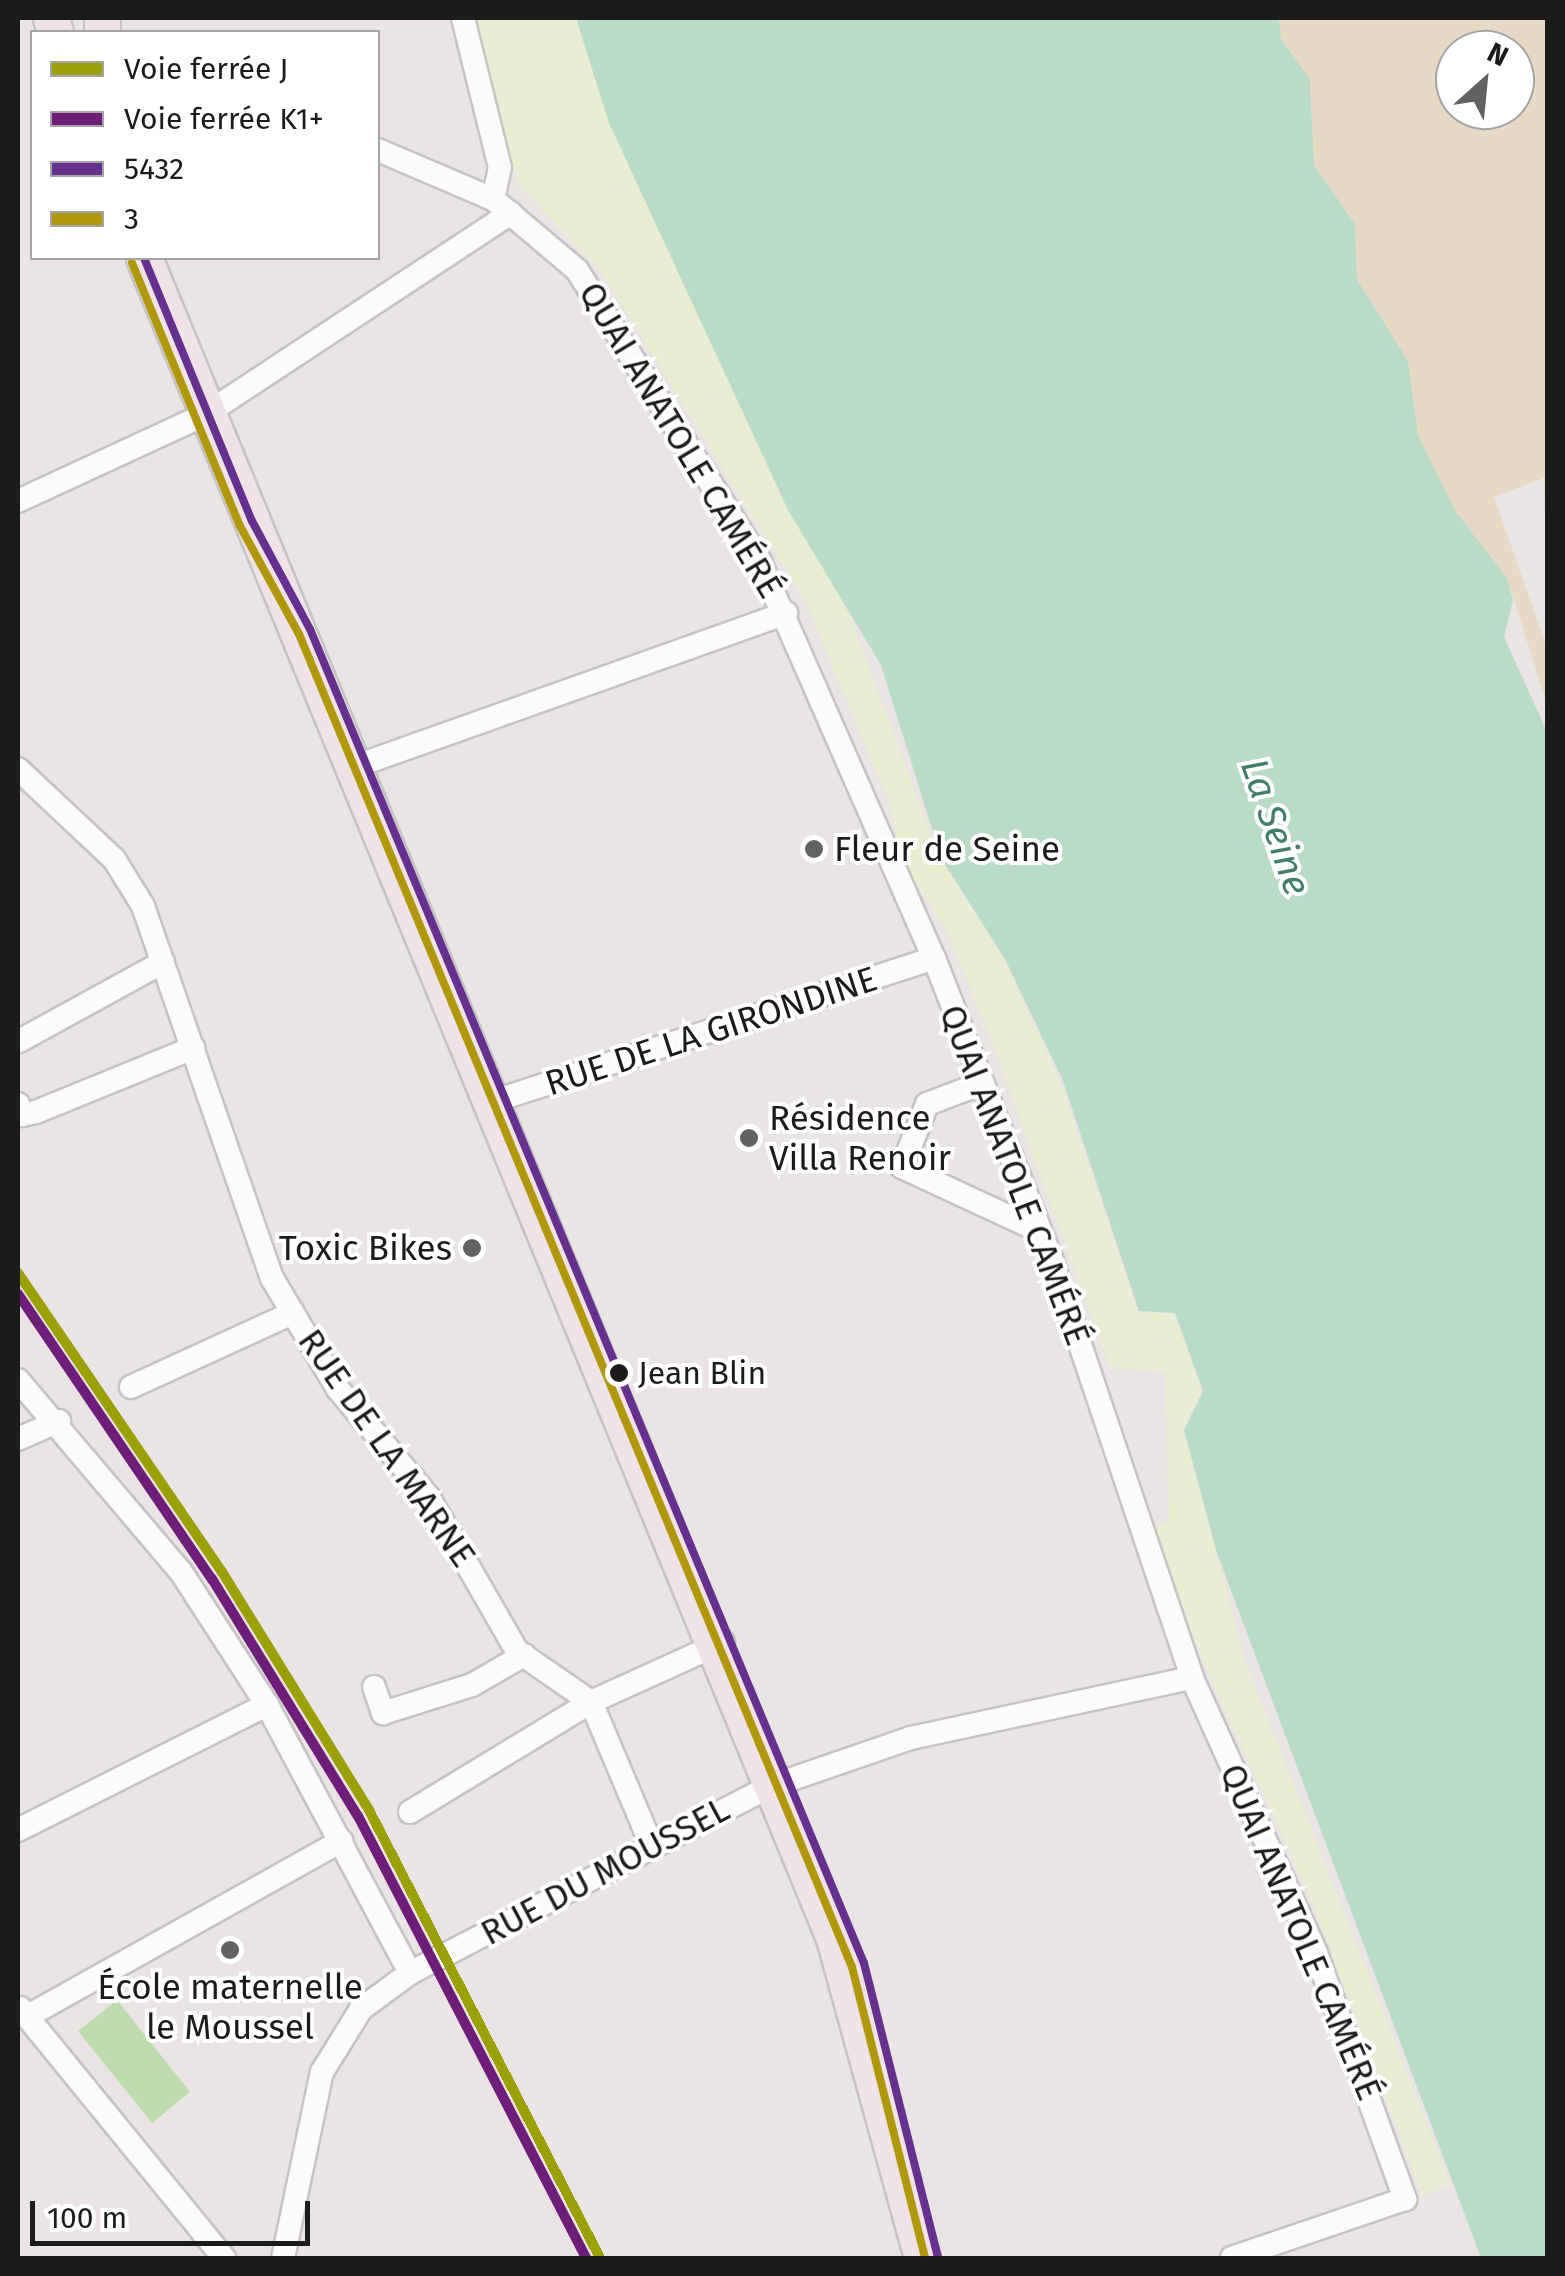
<!DOCTYPE html>
<meta charset="utf-8">
<style>
body{margin:0}
#map{position:relative;width:1565px;height:2276px;overflow:hidden;background:#eae4e5;font-family:"Fira Sans",sans-serif}
div>[style]{position:absolute}
.grass>*{inset:0;background:#e6dac5}
.park>*{inset:0;background:#e9edd1}
.pitch>*{inset:0;background:#bcdcb0}
.water>*{inset:0;background:#badbc6}
.roads{filter:drop-shadow(2px 0 #c5c3c3) drop-shadow(-2px 0 #c5c3c3) drop-shadow(0 2px #c5c3c3) drop-shadow(0 -2px #c5c3c3)}
.minor>*{height:22px;margin:-11px;padding:0 11px;transform-origin:11px;border-radius:11px;background:#fcfbfb}
.primary>*{height:35px;margin:-17.5px;padding:0 17.5px;transform-origin:17.5px;border-radius:17.5px;background:#efe3e7}
.bus-1>*{height:8px;margin:-4px;padding:0 4px;transform-origin:4px;border-radius:4px;background:#65318f}
.bus-2>*{height:8px;margin:-4px;padding:0 4px;transform-origin:4px;border-radius:4px;background:#af980a}
.rail-1>*{height:10px;margin:-5px;padding:0 5px;transform-origin:5px;border-radius:5px;background:#9ba007}
.rail-2>*{height:10px;margin:-5px;padding:0 5px;transform-origin:5px;border-radius:5px;background:#6e1e78}
.dots>*{width:28px;height:28px;translate:-50% -50%;box-sizing:border-box;border:5px solid #fff;border-radius:50%}
span{translate:-50% -50%;white-space:nowrap;text-align:center;line-height:1.15;-webkit-text-stroke:8px #fff;paint-order:stroke}
.bus-label{font-size:32px;color:#1b1b1b}
.left{translate:0 -50%;text-align:left}
.street-label{font-size:35px;color:#1b1b1b}
.poi-label{font-size:35px;color:#1b1b1b}
.right{translate:-100% -50%;text-align:right}
.water-label{font-size:38px;color:#407e6a;font-style:italic}
.frame{position:absolute;inset:0;border:20px solid #1b1b1b;pointer-events:none}
.legend{position:absolute;left:30px;top:30px;width:350px;height:230px;box-sizing:border-box;background:#fff;border:2px solid #a4a4a4;margin:0;padding:12px 18px;list-style:none;font-size:30px;color:#1b1b1b}
.legend li{display:flex;align-items:center;gap:20px;height:50px}
.legend b{width:50px;border:2px solid #a4a4a4}
.north{position:absolute;left:1435px;top:30px;width:100px;height:100px;box-sizing:border-box;background:#fff;border:2px solid #a4a4a4;border-radius:50%;rotate:27deg;font-size:28px;font-weight:700;line-height:40px;text-align:center;color:#1b1b1b}
.north::after{content:'';display:block;margin:auto;width:35px;height:45px;background:#636162;clip-path:polygon(50% 0,100% 100%,50% 72%,0 100%)}
.scale{position:absolute;left:30px;top:2201px;width:280px;height:45px;box-sizing:border-box;border:5px solid #1b1b1b;border-top:0;padding-left:12px;font-size:30px;line-height:35px;white-space:nowrap;color:#1b1b1b;-webkit-text-stroke:8px #fff;paint-order:stroke}
</style>
<div id="map">
<div class="grass">
<div style="clip-path:polygon(evenodd,1279px 18px,1547px 18px,1547px 588px,1544px 478px,1494px 497px,1547px 648px,1547px 705px,1507px 578px,1456px 512px,1418px 435px,1408px 361px,1357px 278px,1355px 224px,1314px 165px,1310px 79px,1281px 39px,1279px 18px,1455px 50px,1515px 50px,1515px 110px,1455px 110px,1455px 50px)"></div>
</div>
<div class="park">
<div style="clip-path:polygon(467px 18px,583px 18px,629px 166px,852px 621px,940px 858px,1004px 959px,1060px 1081px,1138px 1312px,1174px 1314px,1202px 1391px,1183px 1430px,1245px 1660px,1451px 2185px,1422px 2195px,1314px 1906px,1202px 1659px,1155px 1527px,1169px 1520px,1165px 1372px,1110px 1368px,991px 1040px,946px 930px,900px 860px,890px 805px,806px 603px,603px 275px,519px 185px)"></div>
</div>
<div class="pitch">
<div style="clip-path:polygon(117px 2000px,190px 2092px,152px 2123px,78px 2031px)"></div>
</div>
<div class="water">
<div style="clip-path:polygon(576px 18px,1279px 18px,1281px 39px,1310px 79px,1314px 165px,1355px 224px,1357px 279px,1408px 361px,1418px 435px,1456px 512px,1507px 578px,1513px 600px,1504px 637px,1547px 732px,1547px 2258px,1481px 2258px,1217px 1553px,1184px 1430px,1203px 1391px,1175px 1313px,1139px 1311px,1063px 1081px,1005px 959px,941px 858px,881px 665px,788px 510px,609px 123px)"></div>
</div>
<div class="roads">
<div class="minor">
<div style="left:463px;top:18px;width:154px;rotate:76.1deg"></div>
<div style="left:500px;top:167px;width:33px;rotate:102deg"></div>
<div style="left:378px;top:150px;width:125px;rotate:23.1deg"></div>
<div style="left:493px;top:199px;width:110px;rotate:40.2deg"></div>
<div style="left:577px;top:270px;width:345px;rotate:57.9deg"></div>
<div style="left:760px;top:562px;width:433px;rotate:66.3deg"></div>
<div style="left:934px;top:958px;width:325px;rotate:68.7deg"></div>
<div style="left:1052px;top:1261px;width:440px;rotate:71.4deg"></div>
<div style="left:1192px;top:1678px;width:302px;rotate:65.7deg"></div>
<div style="left:1316px;top:1953px;width:262px;rotate:70.1deg"></div>
<div style="left:1405px;top:2199px;width:183px;rotate:161.2deg"></div>
<div style="left:18px;top:501px;width:207px;rotate:-24.8deg"></div>
<div style="left:206px;top:414px;width:365px;rotate:-33.4deg"></div>
<div style="left:351px;top:768px;width:462px;rotate:-19.6deg"></div>
<div style="left:18px;top:769px;width:132px;rotate:43.2deg"></div>
<div style="left:114px;top:859px;width:55px;rotate:58.3deg"></div>
<div style="left:143px;top:906px;width:394px;rotate:70.9deg"></div>
<div style="left:272px;top:1278px;width:129px;rotate:59.3deg"></div>
<div style="left:338px;top:1389px;width:142px;rotate:50.1deg"></div>
<div style="left:429px;top:1498px;width:177px;rotate:60.1deg"></div>
<div style="left:517px;top:1651px;width:90px;rotate:34.6deg"></div>
<div style="left:591px;top:1702px;width:154px;rotate:67.1deg"></div>
<div style="left:19px;top:1041px;width:164px;rotate:-28.7deg"></div>
<div style="left:980px;top:1084px;width:57px;rotate:159.3deg"></div>
<div style="left:927px;top:1104px;width:68px;rotate:111.6deg"></div>
<div style="left:902px;top:1167px;width:152px;rotate:24.9deg"></div>
<div style="left:488px;top:1103px;width:469px;rotate:-18deg"></div>
<div style="left:18px;top:1104px;width:12px;rotate:70deg"></div>
<div style="left:22px;top:1115px;width:14px;rotate:-12deg"></div>
<div style="left:36px;top:1112px;width:170px;rotate:-22.2deg"></div>
<div style="left:18px;top:1380px;width:252px;rotate:49.7deg"></div>
<div style="left:181px;top:1572px;width:158px;rotate:57.1deg"></div>
<div style="left:267px;top:1705px;width:304px;rotate:61.9deg"></div>
<div style="left:131px;top:1387px;width:178px;rotate:-24.6deg"></div>
<div style="left:18px;top:1439px;width:45px;rotate:-23.7deg"></div>
<div style="left:374px;top:1687px;width:28px;rotate:71deg"></div>
<div style="left:383px;top:1713px;width:93px;rotate:-17.5deg"></div>
<div style="left:472px;top:1685px;width:60px;rotate:-30deg"></div>
<div style="left:786px;top:1781px;width:132px;rotate:-19deg"></div>
<div style="left:911px;top:1738px;width:287px;rotate:-12.1deg"></div>
<div style="left:410px;top:1812px;width:212px;rotate:-31.3deg"></div>
<div style="left:591px;top:1702px;width:145px;rotate:-24.4deg"></div>
<div style="left:18px;top:1830px;width:279px;rotate:-26.7deg"></div>
<div style="left:20px;top:2008px;width:323px;rotate:50.8deg"></div>
<div style="left:28px;top:2016px;width:359px;rotate:-29.2deg"></div>
<div style="left:283px;top:2258px;width:190px;rotate:-78.2deg"></div>
<div style="left:322px;top:2072px;width:74px;rotate:-58.2deg"></div>
<div style="left:361px;top:2009px;width:61px;rotate:-36.3deg"></div>
<div style="left:410px;top:1973px;width:407px;rotate:-27.4deg"></div>
</div>
<div class="primary">
<div style="left:51px;top:18px;width:15px;rotate:74deg"></div>
<div style="left:102px;top:32px;width:14px;rotate:-90deg"></div>
<div style="left:144px;top:258px;width:1816px;rotate:67.67deg"></div>
<div style="left:834px;top:1938px;width:332px;rotate:74.6deg"></div>
</div>
</div>
<div class="bus-1">
<div style="left:144px;top:258px;width:284px;rotate:67.7deg"></div>
<div style="left:252px;top:521px;width:123px;rotate:61.8deg"></div>
<div style="left:310px;top:629px;width:1444px;rotate:67.45deg"></div>
<div style="left:864px;top:1963px;width:304px;rotate:75.9deg"></div>
</div>
<div class="bus-2">
<div style="left:132px;top:263px;width:284px;rotate:67.7deg"></div>
<div style="left:240px;top:526px;width:123px;rotate:61.4deg"></div>
<div style="left:299px;top:634px;width:1443px;rotate:67.47deg"></div>
<div style="left:852px;top:1967px;width:300px;rotate:75.9deg"></div>
</div>
<div class="rail-1">
<div style="left:18px;top:1273px;width:362px;rotate:55.7deg"></div>
<div style="left:222px;top:1572px;width:280px;rotate:58.3deg"></div>
<div style="left:369px;top:1810px;width:504px;rotate:62.72deg"></div>
</div>
<div class="rail-2">
<div style="left:18px;top:1294px;width:345px;rotate:55.8deg"></div>
<div style="left:212px;top:1579px;width:278px;rotate:58.4deg"></div>
<div style="left:358px;top:1816px;width:497px;rotate:62.7deg"></div>
</div>
<div class="dots">
<div style="left:814px;top:849px;background:#636162"></div>
<div style="left:749px;top:1138px;background:#636162"></div>
<div style="left:472px;top:1248px;background:#636162"></div>
<div style="left:619px;top:1373px;background:#1b1b1b"></div>
<div style="left:230px;top:1950px;background:#636162"></div>
</div>
<div class="bus-label">
<span class="left" style="left:638px;top:1373px">Jean Blin</span>
</div>
<div class="street-label">
<span style="left:681px;top:440px;rotate:59deg">QUAI ANATOLE CAMÉRÉ</span>
<span style="left:711px;top:1031px;rotate:-18deg">RUE DE LA GIRONDINE</span>
<span style="left:1015px;top:1175px;rotate:69deg">QUAI ANATOLE CAMÉRÉ</span>
<span style="left:387px;top:1448px;rotate:55deg">RUE DE LA MARNE</span>
<span style="left:605px;top:1871px;rotate:-28deg">RUE DU MOUSSEL</span>
<span style="left:1301px;top:1932px;rotate:67deg">QUAI ANATOLE CAMÉRÉ</span>
</div>
<div class="poi-label">
<span class="left" style="left:834px;top:849px">Fleur de Seine</span>
<span class="left" style="left:769px;top:1138px">Résidence<br>Villa Renoir</span>
<span class="right" style="left:452px;top:1248px">Toxic Bikes</span>
<span style="left:230px;top:2007px">École maternelle<br>le Moussel</span>
</div>
<div class="water-label">
<span style="left:1275px;top:827px;rotate:71deg">La Seine</span>
</div>
<div class="frame"></div>
<ul class="legend">
<li><b style="height:12px;background:#9ba007"></b>Voie ferrée J</li>
<li><b style="height:12px;background:#6e1e78"></b>Voie ferrée K1+</li>
<li><b style="height:12px;background:#65318f"></b>5432</li>
<li><b style="height:12px;background:#af980a"></b>3</li>
</ul>
<div class="north">N</div>
<div class="scale">100 m</div>
</div>
